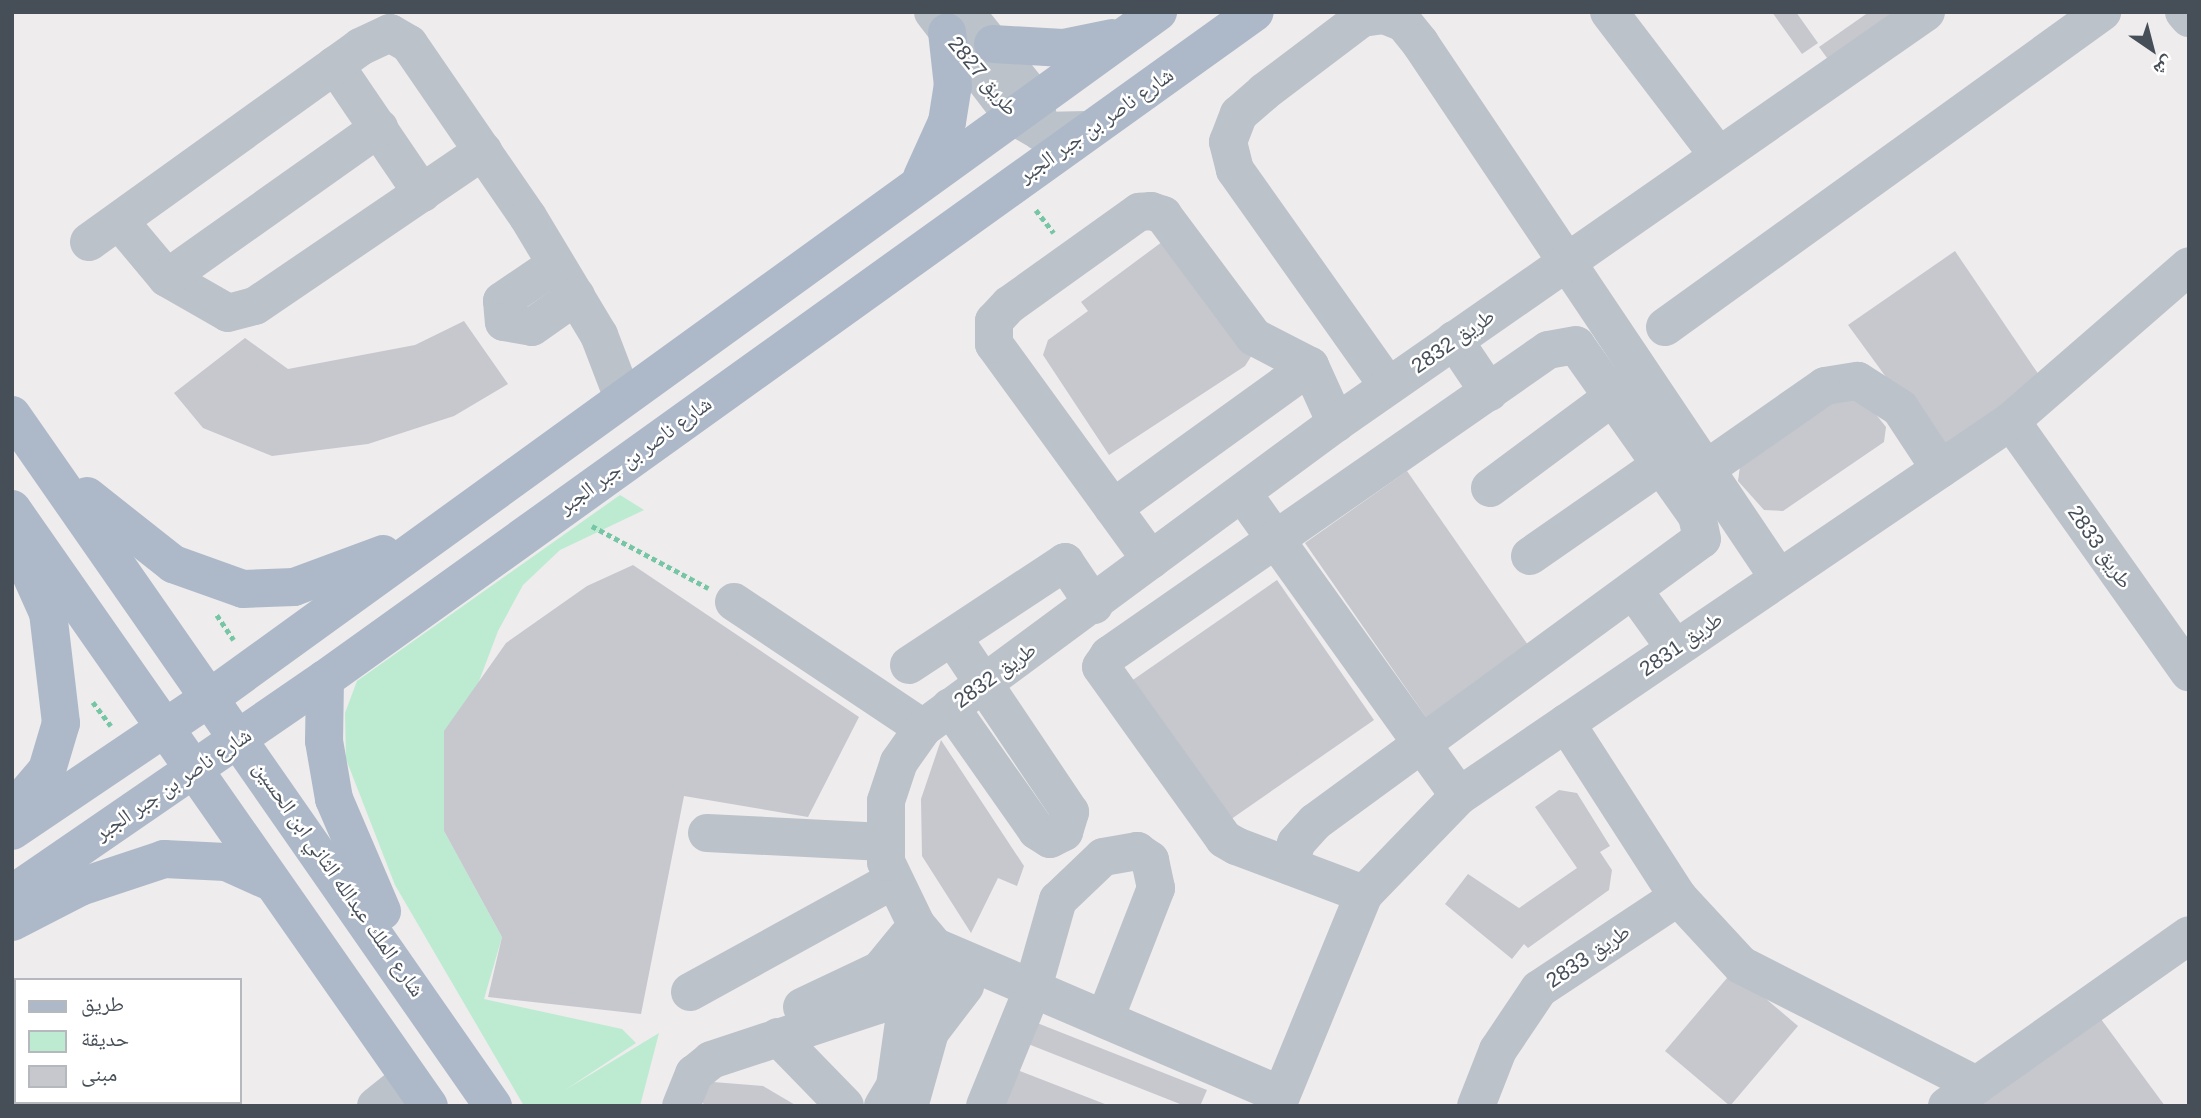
<!DOCTYPE html>
<meta charset="utf-8">
<style>
body{margin:0}
#map{position:relative;width:2201px;height:1118px;overflow:hidden;background:#eeecec;font-family:Arial,"Noto Naskh Arabic",sans-serif}
div>[style]{position:absolute}
.green>*{inset:0;background:#bcebd1}
.building>*{inset:0;background:#c7c7ce}
.path>*{height:4.5px;margin-top:-2.25px;transform-origin:0;background:repeating-linear-gradient(90deg,#76c6a5 0 5px,transparent 0 8.5px)}
.minor>*{height:38px;margin:-19px;padding:0 19px;transform-origin:19px;border-radius:19px;background:#bbc2ca}
.major>*{height:38px;margin:-19px;padding:0 19px;transform-origin:19px;border-radius:19px;background:#adb9c9}
span{translate:-50% -50%;white-space:nowrap;text-align:center;line-height:1.15;-webkit-text-stroke:5px #fff;paint-order:stroke}
.street-label{font-size:21px;color:#464e58}
.frame{position:absolute;inset:0;border:14px solid #464e58;pointer-events:none}
.legend{position:absolute;left:14px;top:978px;width:228px;height:126px;box-sizing:border-box;background:#fff;border:2px solid #b5b8bc;margin:0;padding:9px 12px;list-style:none;font-size:21px;color:#464e58}
.legend li{display:flex;align-items:center;gap:14px;height:35px}
.legend b{width:35px;border:2px solid #b5b8bc}
.north{position:absolute;left:2117px;top:14px;width:70px;height:70px;-webkit-text-stroke:5px #fff;paint-order:stroke;rotate:145deg;font-size:19px;font-weight:700;line-height:28px;text-align:center;color:#464e58}
.north::after{content:'';display:block;margin:auto;width:24px;height:32px;background:#464e58;clip-path:polygon(50% 0,100% 100%,50% 72%,0 100%)}
</style>
<div id="map">
<div class="green">
<div style="clip-path:polygon(620px 495px,644px 510px,560px 550px,523px 585px,498px 631px,467px 713px,444px 831px,502px 937px,484px 999px,622px 1029px,636px 1043px,565px 1090px,659px 1033px,640px 1106px,524px 1106px,395px 885px,346px 759px,345px 713px,357px 681px)"></div>
</div>
<div class="building">
<div style="clip-path:polygon(1772px 12px,1796px 12px,1818px 43px,1802px 54px)"></div>
<div style="clip-path:polygon(1869px 12px,1902px 12px,1830px 62px,1819px 47px)"></div>
<div style="clip-path:polygon(1166px 239px,1252px 355px,1245px 366px,1109px 455px,1043px 355px,1048px 340px,1088px 311px,1081px 302px)"></div>
<div style="clip-path:polygon(1955px 251px,2041px 378px,1940px 451px,1848px 325px)"></div>
<div style="clip-path:polygon(464px 321px,508px 384px,454px 416px,368px 444px,272px 456px,203px 428px,174px 393px,245px 338px,288px 369px,415px 345px)"></div>
<div style="clip-path:polygon(1826px 396px,1866px 402px,1886px 427px,1884px 442px,1783px 511px,1764px 510px,1738px 481px,1740px 466px)"></div>
<div style="clip-path:polygon(1407px 471px,1537px 658px,1435px 730px,1305px 543px)"></div>
<div style="clip-path:polygon(633px 565px,859px 717px,808px 817px,684px 796px,641px 1014px,488px 997px,502px 937px,444px 831px,444px 731px,506px 643px,587px 586px)"></div>
<div style="clip-path:polygon(1277px 580px,1374px 720px,1224px 824px,1127px 684px)"></div>
<div style="clip-path:polygon(941px 740px,1024px 866px,1017px 886px,998px 878px,971px 933px,922px 856px,921px 799px)"></div>
<div style="clip-path:polygon(1559px 790px,1577px 793px,1610px 846px,1600px 852px,1612px 870px,1609px 890px,1528px 948px,1524px 944px,1512px 959px,1445px 904px,1468px 874px,1519px 908px,1577px 868px,1535px 807px)"></div>
<div style="clip-path:polygon(1733px 971px,1798px 1026px,1730px 1106px,1665px 1051px)"></div>
<div style="clip-path:polygon(2098px 1015px,2165px 1106px,1973px 1106px)"></div>
<div style="clip-path:polygon(1032px 1021px,1207px 1090px,1200px 1106px,1185px 1106px,1023px 1042px)"></div>
<div style="clip-path:polygon(1007px 1066px,1110px 1106px,991px 1106px)"></div>
<div style="clip-path:polygon(713px 1082px,763px 1086px,797px 1106px,704px 1106px,700px 1092px)"></div>
</div>
<div class="path">
<div style="left:1036px;top:210px;width:29px;rotate:52deg"></div>
<div style="left:592px;top:526px;width:132px;rotate:28.1deg"></div>
<div style="left:217px;top:615px;width:30px;rotate:56deg"></div>
<div style="left:93px;top:702px;width:30px;rotate:53deg"></div>
</div>
<div class="minor">
<div style="left:933px;top:12px;width:130px;rotate:52.5deg"></div>
<div style="left:1012px;top:115px;width:32px;rotate:30deg"></div>
<div style="left:1040px;top:131px;width:48px;rotate:-1.2deg"></div>
<div style="left:965px;top:12px;width:112px;rotate:51.2deg"></div>
<div style="left:1035px;top:99px;width:33px;rotate:81deg"></div>
<div style="left:1609px;top:12px;width:178px;rotate:52.7deg"></div>
<div style="left:2184px;top:12px;width:8px;rotate:50deg"></div>
<div style="left:335px;top:65px;width:155px;rotate:55.8deg"></div>
<div style="left:120px;top:222px;width:73px;rotate:50deg"></div>
<div style="left:167px;top:278px;width:70px;rotate:29.8deg"></div>
<div style="left:228px;top:313px;width:28px;rotate:-15deg"></div>
<div style="left:255px;top:306px;width:276px;rotate:-34.2deg"></div>
<div style="left:89px;top:242px;width:334px;rotate:-35.7deg"></div>
<div style="left:360px;top:47px;width:33px;rotate:-25deg"></div>
<div style="left:390px;top:33px;width:22px;rotate:30deg"></div>
<div style="left:409px;top:44px;width:210px;rotate:55.5deg"></div>
<div style="left:528px;top:217px;width:138px;rotate:59deg"></div>
<div style="left:599px;top:335px;width:67px;rotate:69.1deg"></div>
<div style="left:555px;top:265px;width:64px;rotate:145.8deg"></div>
<div style="left:502px;top:301px;width:21px;rotate:85deg"></div>
<div style="left:504px;top:322px;width:28px;rotate:10deg"></div>
<div style="left:532px;top:327px;width:54px;rotate:-35.2deg"></div>
<div style="left:167px;top:278px;width:260px;rotate:-35.3deg"></div>
<div style="left:1665px;top:327px;width:539px;rotate:-35.78deg"></div>
<div style="left:1454px;top:340px;width:63px;rotate:56.1deg"></div>
<div style="left:1388px;top:386px;width:265px;rotate:-125.3deg"></div>
<div style="left:1235px;top:170px;width:29px;rotate:-104deg"></div>
<div style="left:1228px;top:142px;width:30px;rotate:-69deg"></div>
<div style="left:1239px;top:114px;width:33px;rotate:-41deg"></div>
<div style="left:1264px;top:92px;width:123px;rotate:-37.1deg"></div>
<div style="left:1362px;top:18px;width:22px;rotate:-8deg"></div>
<div style="left:1384px;top:15px;width:22px;rotate:22deg"></div>
<div style="left:1404px;top:23px;width:26px;rotate:51deg"></div>
<div style="left:1420px;top:43px;width:643px;rotate:56.16deg"></div>
<div style="left:2011px;top:421px;width:308px;rotate:54.7deg"></div>
<div style="left:1706px;top:469px;width:145px;rotate:-34.9deg"></div>
<div style="left:1825px;top:386px;width:33px;rotate:-9deg"></div>
<div style="left:1858px;top:381px;width:50px;rotate:32.7deg"></div>
<div style="left:1900px;top:408px;width:73px;rotate:56.7deg"></div>
<div style="left:1490px;top:488px;width:154px;rotate:-36.6deg"></div>
<div style="left:1243px;top:494px;width:371px;rotate:54.4deg"></div>
<div style="left:1113px;top:508px;width:243px;rotate:-35.8deg"></div>
<div style="left:1530px;top:556px;width:160px;rotate:-34.8deg"></div>
<div style="left:1151px;top:560px;width:267px;rotate:-126deg"></div>
<div style="left:994px;top:344px;width:23px;rotate:-90deg"></div>
<div style="left:994px;top:321px;width:22px;rotate:-47deg"></div>
<div style="left:1009px;top:305px;width:160px;rotate:-35.6deg"></div>
<div style="left:1139px;top:212px;width:12px;rotate:-5deg"></div>
<div style="left:1151px;top:211px;width:13px;rotate:18deg"></div>
<div style="left:1163px;top:215px;width:152px;rotate:53.3deg"></div>
<div style="left:1254px;top:337px;width:63px;rotate:27.4deg"></div>
<div style="left:1310px;top:366px;width:63px;rotate:65.5deg"></div>
<div style="left:1634px;top:591px;width:70px;rotate:54.3deg"></div>
<div style="left:734px;top:602px;width:227px;rotate:33.7deg"></div>
<div style="left:909px;top:665px;width:187px;rotate:-33.4deg"></div>
<div style="left:1065px;top:562px;width:52px;rotate:56deg"></div>
<div style="left:950px;top:707px;width:151px;rotate:54.9deg"></div>
<div style="left:1037px;top:831px;width:15px;rotate:32deg"></div>
<div style="left:1050px;top:839px;width:16px;rotate:-27deg"></div>
<div style="left:1064px;top:832px;width:21px;rotate:-73deg"></div>
<div style="left:1070px;top:812px;width:210px;rotate:-123.9deg"></div>
<div style="left:1566px;top:723px;width:207px;rotate:57.2deg"></div>
<div style="left:1678px;top:897px;width:93px;rotate:47.2deg"></div>
<div style="left:1741px;top:965px;width:265px;rotate:27deg"></div>
<div style="left:707px;top:833px;width:177px;rotate:2.9deg"></div>
<div style="left:1290px;top:866px;width:24px;rotate:-75deg"></div>
<div style="left:1296px;top:843px;width:28px;rotate:-48deg"></div>
<div style="left:1315px;top:822px;width:479px;rotate:-36.2deg"></div>
<div style="left:1702px;top:539px;width:24px;rotate:-102deg"></div>
<div style="left:1697px;top:516px;width:209px;rotate:-125.3deg"></div>
<div style="left:1576px;top:345px;width:28px;rotate:170deg"></div>
<div style="left:1548px;top:350px;width:535px;rotate:145.21deg"></div>
<div style="left:1109px;top:655px;width:14px;rotate:124deg"></div>
<div style="left:1101px;top:667px;width:211px;rotate:54.4deg"></div>
<div style="left:1224px;top:839px;width:14px;rotate:30deg"></div>
<div style="left:1236px;top:846px;width:137px;rotate:20.6deg"></div>
<div style="left:690px;top:992px;width:230px;rotate:-28.8deg"></div>
<div style="left:802px;top:1007px;width:86px;rotate:-25.4deg"></div>
<div style="left:880px;top:970px;width:43px;rotate:-50.7deg"></div>
<div style="left:778px;top:1037px;width:96px;rotate:45.8deg"></div>
<div style="left:1281px;top:1095px;width:376px;rotate:-156.8deg"></div>
<div style="left:935px;top:947px;width:30px;rotate:-130deg"></div>
<div style="left:916px;top:924px;width:69px;rotate:-115.8deg"></div>
<div style="left:886px;top:862px;width:61px;rotate:-90deg"></div>
<div style="left:886px;top:801px;width:41px;rotate:-71.6deg"></div>
<div style="left:899px;top:762px;width:42px;rotate:-54.8deg"></div>
<div style="left:923px;top:728px;width:513px;rotate:-36.45deg"></div>
<div style="left:1336px;top:423px;width:719px;rotate:-34.86deg"></div>
<div style="left:911px;top:1100px;width:71px;rotate:-74.4deg"></div>
<div style="left:930px;top:1032px;width:58px;rotate:-52.7deg"></div>
<div style="left:376px;top:1106px;width:43px;rotate:-38.5deg"></div>
<div style="left:681px;top:1106px;width:35px;rotate:-68deg"></div>
<div style="left:694px;top:1074px;width:22px;rotate:-39deg"></div>
<div style="left:711px;top:1060px;width:176px;rotate:-18.2deg"></div>
<div style="left:878px;top:1005px;width:81px;rotate:-45.5deg"></div>
<div style="left:883px;top:1106px;width:23px;rotate:-59deg"></div>
<div style="left:895px;top:1086px;width:65px;rotate:-82deg"></div>
<div style="left:904px;top:1022px;width:86px;rotate:-45.5deg"></div>
<div style="left:985px;top:1106px;width:124px;rotate:-67.8deg"></div>
<div style="left:1032px;top:991px;width:95px;rotate:-74.1deg"></div>
<div style="left:1058px;top:900px;width:62px;rotate:-43.7deg"></div>
<div style="left:1103px;top:857px;width:35px;rotate:-10deg"></div>
<div style="left:1137px;top:851px;width:16px;rotate:35deg"></div>
<div style="left:1150px;top:860px;width:29px;rotate:78deg"></div>
<div style="left:1156px;top:888px;width:141px;rotate:111.3deg"></div>
<div style="left:1277px;top:1106px;width:229px;rotate:-67.7deg"></div>
<div style="left:1364px;top:894px;width:136px;rotate:-45.9deg"></div>
<div style="left:1459px;top:796px;width:667px;rotate:-34.19deg"></div>
<div style="left:2011px;top:421px;width:236px;rotate:-41deg"></div>
<div style="left:1476px;top:1106px;width:60px;rotate:-68.6deg"></div>
<div style="left:1498px;top:1050px;width:73px;rotate:-56.1deg"></div>
<div style="left:1539px;top:989px;width:167px;rotate:-33.5deg"></div>
<div style="left:1947px;top:1106px;width:296px;rotate:-35.2deg"></div>
</div>
<div class="major">
<div style="left:993px;top:44px;width:70px;rotate:3.3deg"></div>
<div style="left:1063px;top:48px;width:50px;rotate:-11.5deg"></div>
<div style="left:922px;top:177px;width:60px;rotate:-65.6deg"></div>
<div style="left:947px;top:122px;width:36px;rotate:-81deg"></div>
<div style="left:953px;top:86px;width:54px;rotate:-96.3deg"></div>
<div style="left:12px;top:415px;width:842px;rotate:55.16deg"></div>
<div style="left:87px;top:496px;width:110px;rotate:38.3deg"></div>
<div style="left:173px;top:564px;width:74px;rotate:19.7deg"></div>
<div style="left:243px;top:589px;width:51px;rotate:-2.2deg"></div>
<div style="left:294px;top:587px;width:95px;rotate:-20.3deg"></div>
<div style="left:12px;top:509px;width:728px;rotate:55.07deg"></div>
<div style="left:325px;top:679px;width:62px;rotate:90.9deg"></div>
<div style="left:324px;top:741px;width:59px;rotate:80.2deg"></div>
<div style="left:334px;top:799px;width:122px;rotate:66.8deg"></div>
<div style="left:12px;top:811px;width:54px;rotate:-49.5deg"></div>
<div style="left:47px;top:770px;width:49px;rotate:-73.4deg"></div>
<div style="left:61px;top:723px;width:111px;rotate:-96.7deg"></div>
<div style="left:48px;top:613px;width:66px;rotate:-114.2deg"></div>
<div style="left:12px;top:831px;width:240px;rotate:-34deg"></div>
<div style="left:211px;top:697px;width:1169px;rotate:-35.88deg"></div>
<div style="left:12px;top:894px;width:380px;rotate:-34.5deg"></div>
<div style="left:325px;top:679px;width:1144px;rotate:-35.65deg"></div>
<div style="left:12px;top:922px;width:76px;rotate:-27.2deg"></div>
<div style="left:80px;top:887px;width:89px;rotate:-18.4deg"></div>
<div style="left:164px;top:859px;width:62px;rotate:2.8deg"></div>
<div style="left:226px;top:862px;width:49px;rotate:24deg"></div>
</div>
<div class="street-label">
<span style="left:983px;top:76px;rotate:50deg">طريق 2827</span>
<span style="left:1096px;top:125px;rotate:-35deg">شارع ناصر بن جبر الجبر</span>
<span style="left:1453px;top:341px;rotate:-35deg">طريق 2832</span>
<span style="left:635px;top:455px;rotate:-36deg">شارع ناصر بن جبر الجبر</span>
<span style="left:2100px;top:547px;rotate:55deg">طريق 2833</span>
<span style="left:1681px;top:644px;rotate:-35deg">طريق 2831</span>
<span style="left:995px;top:675px;rotate:-36deg">طريق 2832</span>
<span style="left:173px;top:784px;rotate:-34deg">شارع ناصر بن جبر الجبر</span>
<span style="left:339px;top:879px;rotate:55deg">شارع الملك عبدالله الثاني ابن الحسين</span>
<span style="left:1588px;top:956px;rotate:-34deg">طريق 2833</span>
</div>
<div class="frame"></div>
<ul class="legend">
<li><b style="height:9px;background:#adb9c9"></b>طريق</li>
<li><b style="height:19px;background:#bcebd1"></b>حديقة</li>
<li><b style="height:19px;background:#c7c7ce"></b>مبنى</li>
</ul>
<div class="north">ش</div>
</div>
